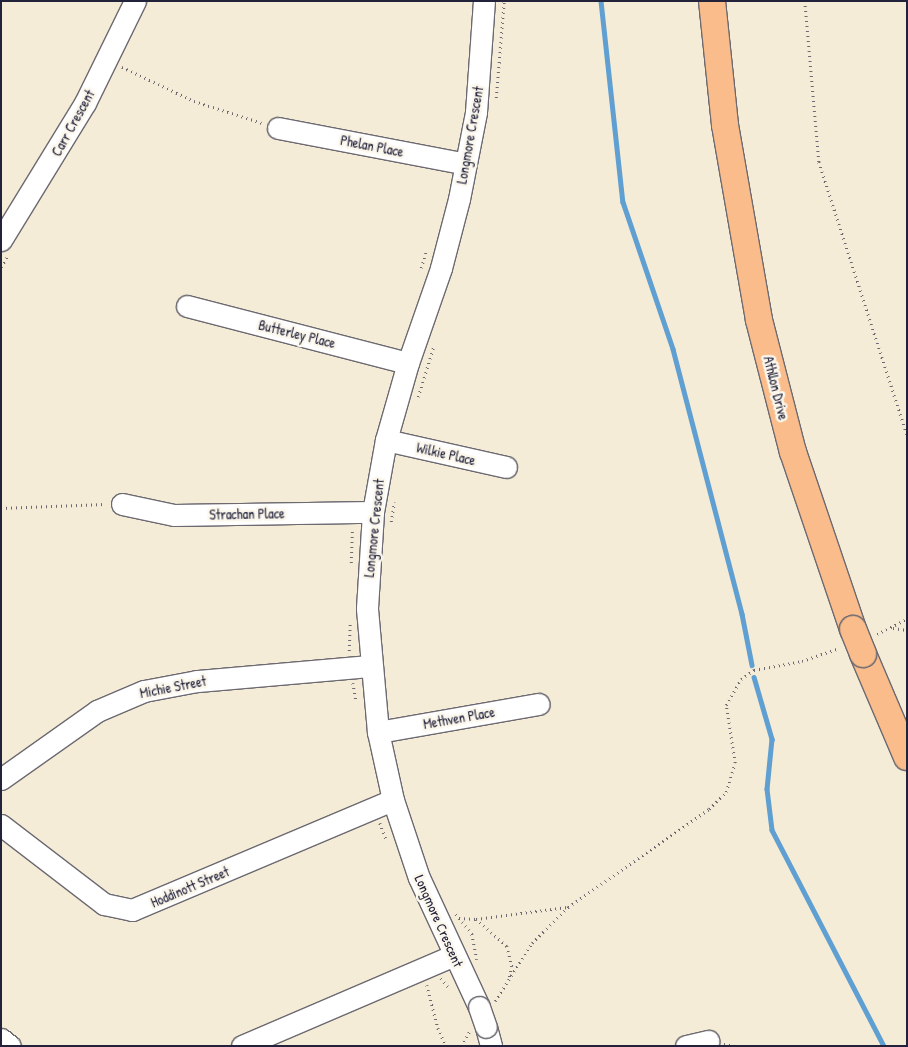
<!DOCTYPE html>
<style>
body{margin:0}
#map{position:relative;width:908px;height:1047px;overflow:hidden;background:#f4ecd6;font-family:"Patrick Hand",sans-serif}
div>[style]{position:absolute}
.stream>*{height:4.5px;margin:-2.25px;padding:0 2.25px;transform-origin:2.25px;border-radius:2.25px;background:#5f9fd2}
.path>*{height:2.5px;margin-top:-1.25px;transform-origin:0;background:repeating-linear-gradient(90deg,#6c6971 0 1px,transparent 0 5px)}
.roads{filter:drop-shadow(1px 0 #6c6971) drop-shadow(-1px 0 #6c6971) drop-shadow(0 1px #6c6971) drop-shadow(0 -1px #6c6971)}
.minor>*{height:21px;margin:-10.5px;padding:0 10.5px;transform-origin:10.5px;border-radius:10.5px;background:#fff}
.major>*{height:26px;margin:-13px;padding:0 13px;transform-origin:13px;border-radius:13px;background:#f9bc8a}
.bridges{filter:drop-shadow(1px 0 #6c6971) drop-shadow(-1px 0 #6c6971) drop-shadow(0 1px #6c6971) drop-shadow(0 -1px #6c6971)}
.minor-bridge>*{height:21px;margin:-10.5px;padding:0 10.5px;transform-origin:10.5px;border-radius:10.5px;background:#fff}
.major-bridge>*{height:26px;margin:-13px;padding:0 13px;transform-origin:13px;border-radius:13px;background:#f9bc8a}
span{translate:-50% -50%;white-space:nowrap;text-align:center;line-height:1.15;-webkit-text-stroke:5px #fbf7ec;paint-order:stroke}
.street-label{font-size:14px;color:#22223b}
.frame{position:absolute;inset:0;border:2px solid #22223b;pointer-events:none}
</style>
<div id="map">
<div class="stream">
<div style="left:601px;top:1px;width:202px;rotate:83.8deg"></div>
<div style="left:623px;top:202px;width:155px;rotate:71.2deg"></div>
<div style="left:673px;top:349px;width:274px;rotate:75.4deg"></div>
<div style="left:742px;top:614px;width:52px;rotate:78.9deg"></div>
<div style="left:754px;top:677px;width:65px;rotate:73.8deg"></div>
<div style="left:772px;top:739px;width:50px;rotate:95.7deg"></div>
<div style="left:767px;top:789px;width:41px;rotate:83deg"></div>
<div style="left:772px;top:830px;width:243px;rotate:62.6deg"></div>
</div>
<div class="path">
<div style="left:805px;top:1px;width:162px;rotate:85deg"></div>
<div style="left:819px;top:162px;width:286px;rotate:72.1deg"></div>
<div style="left:122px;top:67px;width:80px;rotate:25.3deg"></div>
<div style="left:194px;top:101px;width:71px;rotate:17.9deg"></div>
<div style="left:496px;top:98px;width:97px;rotate:-85.3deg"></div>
<div style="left:1px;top:267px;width:12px;rotate:-59deg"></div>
<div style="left:421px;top:268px;width:17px;rotate:-73deg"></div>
<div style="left:418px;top:397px;width:54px;rotate:-72.9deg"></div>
<div style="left:1px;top:508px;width:104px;rotate:-2.2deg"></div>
<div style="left:391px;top:522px;width:20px;rotate:-81deg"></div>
<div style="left:351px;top:563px;width:34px;rotate:-88deg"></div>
<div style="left:893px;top:628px;width:14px;rotate:8deg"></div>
<div style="left:877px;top:634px;width:34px;rotate:-27deg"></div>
<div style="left:349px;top:651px;width:27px;rotate:-88deg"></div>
<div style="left:353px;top:683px;width:17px;rotate:80deg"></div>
<div style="left:380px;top:823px;width:17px;rotate:69deg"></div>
<div style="left:456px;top:914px;width:26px;rotate:51deg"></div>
<div style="left:472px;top:934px;width:26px;rotate:79deg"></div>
<div style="left:459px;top:918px;width:17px;rotate:3deg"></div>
<div style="left:476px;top:919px;width:92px;rotate:-7.5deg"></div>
<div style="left:476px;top:919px;width:41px;rotate:41.1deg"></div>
<div style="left:507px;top:946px;width:21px;rotate:76deg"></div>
<div style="left:512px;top:966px;width:14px;rotate:102deg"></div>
<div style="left:441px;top:978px;width:14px;rotate:51deg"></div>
<div style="left:427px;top:985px;width:44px;rotate:75.7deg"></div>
<div style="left:438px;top:1028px;width:20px;rotate:66deg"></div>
<div style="left:495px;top:1001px;width:69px;rotate:-57.5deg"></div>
<div style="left:532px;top:943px;width:51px;rotate:-45deg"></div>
<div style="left:568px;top:907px;width:172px;rotate:-34.8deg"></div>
<div style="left:709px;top:809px;width:24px;rotate:-45deg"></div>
<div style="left:726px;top:792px;width:30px;rotate:-73deg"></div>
<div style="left:735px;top:763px;width:59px;rotate:-98.8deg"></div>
<div style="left:726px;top:705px;width:30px;rotate:-60deg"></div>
<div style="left:741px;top:679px;width:16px;rotate:-35deg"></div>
<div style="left:754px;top:670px;width:49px;rotate:-10.6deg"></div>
<div style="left:802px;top:661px;width:39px;rotate:-19deg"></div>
<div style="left:724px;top:1044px;width:11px;rotate:10deg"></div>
<div style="left:461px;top:1046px;width:16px;rotate:-60deg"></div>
</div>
<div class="roads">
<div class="minor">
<div style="left:278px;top:128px;width:191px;rotate:10.8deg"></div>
<div style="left:1px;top:240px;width:161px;rotate:-58.5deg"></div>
<div style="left:85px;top:103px;width:114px;rotate:-63.9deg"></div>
<div style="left:187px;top:306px;width:228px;rotate:14.5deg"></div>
<div style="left:386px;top:440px;width:123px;rotate:12.7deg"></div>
<div style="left:122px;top:504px;width:53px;rotate:11.9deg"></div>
<div style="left:174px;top:515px;width:199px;rotate:-0.9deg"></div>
<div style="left:378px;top:732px;width:163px;rotate:-9.9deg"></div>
<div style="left:1px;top:779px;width:118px;rotate:-35.3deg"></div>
<div style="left:97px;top:711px;width:51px;rotate:-23.1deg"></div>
<div style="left:144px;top:691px;width:54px;rotate:-10.7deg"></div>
<div style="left:197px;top:681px;width:174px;rotate:-5deg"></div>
<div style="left:1px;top:825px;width:130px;rotate:37.5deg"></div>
<div style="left:104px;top:904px;width:29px;rotate:12deg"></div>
<div style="left:132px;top:910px;width:283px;rotate:-22.9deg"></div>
<div style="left:479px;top:1007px;width:142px;rotate:-114.9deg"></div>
<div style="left:419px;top:878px;width:82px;rotate:-108.4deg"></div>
<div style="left:393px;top:800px;width:70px;rotate:-102.4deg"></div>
<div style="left:378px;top:732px;width:124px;rotate:-95.1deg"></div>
<div style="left:367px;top:608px;width:96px;rotate:-86.4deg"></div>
<div style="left:373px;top:512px;width:73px;rotate:-79.8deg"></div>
<div style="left:386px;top:440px;width:80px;rotate:-74.1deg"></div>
<div style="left:408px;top:363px;width:101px;rotate:-70.8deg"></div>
<div style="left:441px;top:268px;width:71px;rotate:-75.4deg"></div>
<div style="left:459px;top:199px;width:89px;rotate:-78.9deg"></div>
<div style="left:476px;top:112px;width:111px;rotate:-85.9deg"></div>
<div style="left:486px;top:1027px;width:20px;rotate:75deg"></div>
<div style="left:1px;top:1039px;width:11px;rotate:38deg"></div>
<div style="left:242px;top:1046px;width:231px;rotate:-23.2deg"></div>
<div style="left:686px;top:1046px;width:23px;rotate:-13deg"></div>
</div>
<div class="major">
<div style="left:712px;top:1px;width:125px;rotate:84deg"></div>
<div style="left:725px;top:125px;width:198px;rotate:80.1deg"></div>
<div style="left:759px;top:320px;width:136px;rotate:75.6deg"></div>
<div style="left:793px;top:452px;width:187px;rotate:71.3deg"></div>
<div style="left:863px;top:654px;width:112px;rotate:66.9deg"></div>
</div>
</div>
<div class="bridges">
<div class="minor-bridge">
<div style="left:479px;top:1007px;width:21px;rotate:71deg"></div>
</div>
<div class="major-bridge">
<div style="left:853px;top:629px;width:27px;rotate:68deg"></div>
</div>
</div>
<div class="street-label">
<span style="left:73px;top:123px;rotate:-61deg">Carr Crescent</span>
<span style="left:470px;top:135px;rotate:-80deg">Longmore Crescent</span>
<span style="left:372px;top:146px;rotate:11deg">Phelan Place</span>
<span style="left:297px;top:334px;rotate:14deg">Butterley Place</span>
<span style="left:776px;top:388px;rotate:76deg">Athllon Drive</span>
<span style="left:446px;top:454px;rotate:13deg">Wilkie Place</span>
<span style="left:247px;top:514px;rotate:-1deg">Strachan Place</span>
<span style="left:374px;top:528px;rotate:-84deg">Longmore Crescent</span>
<span style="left:173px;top:687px;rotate:-11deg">Michie Street</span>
<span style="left:459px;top:718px;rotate:-10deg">Methven Place</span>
<span style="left:190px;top:887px;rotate:-23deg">Hoddinott Street</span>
<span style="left:439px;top:921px;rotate:66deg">Longmore Crescent</span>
</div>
<div class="frame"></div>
</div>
